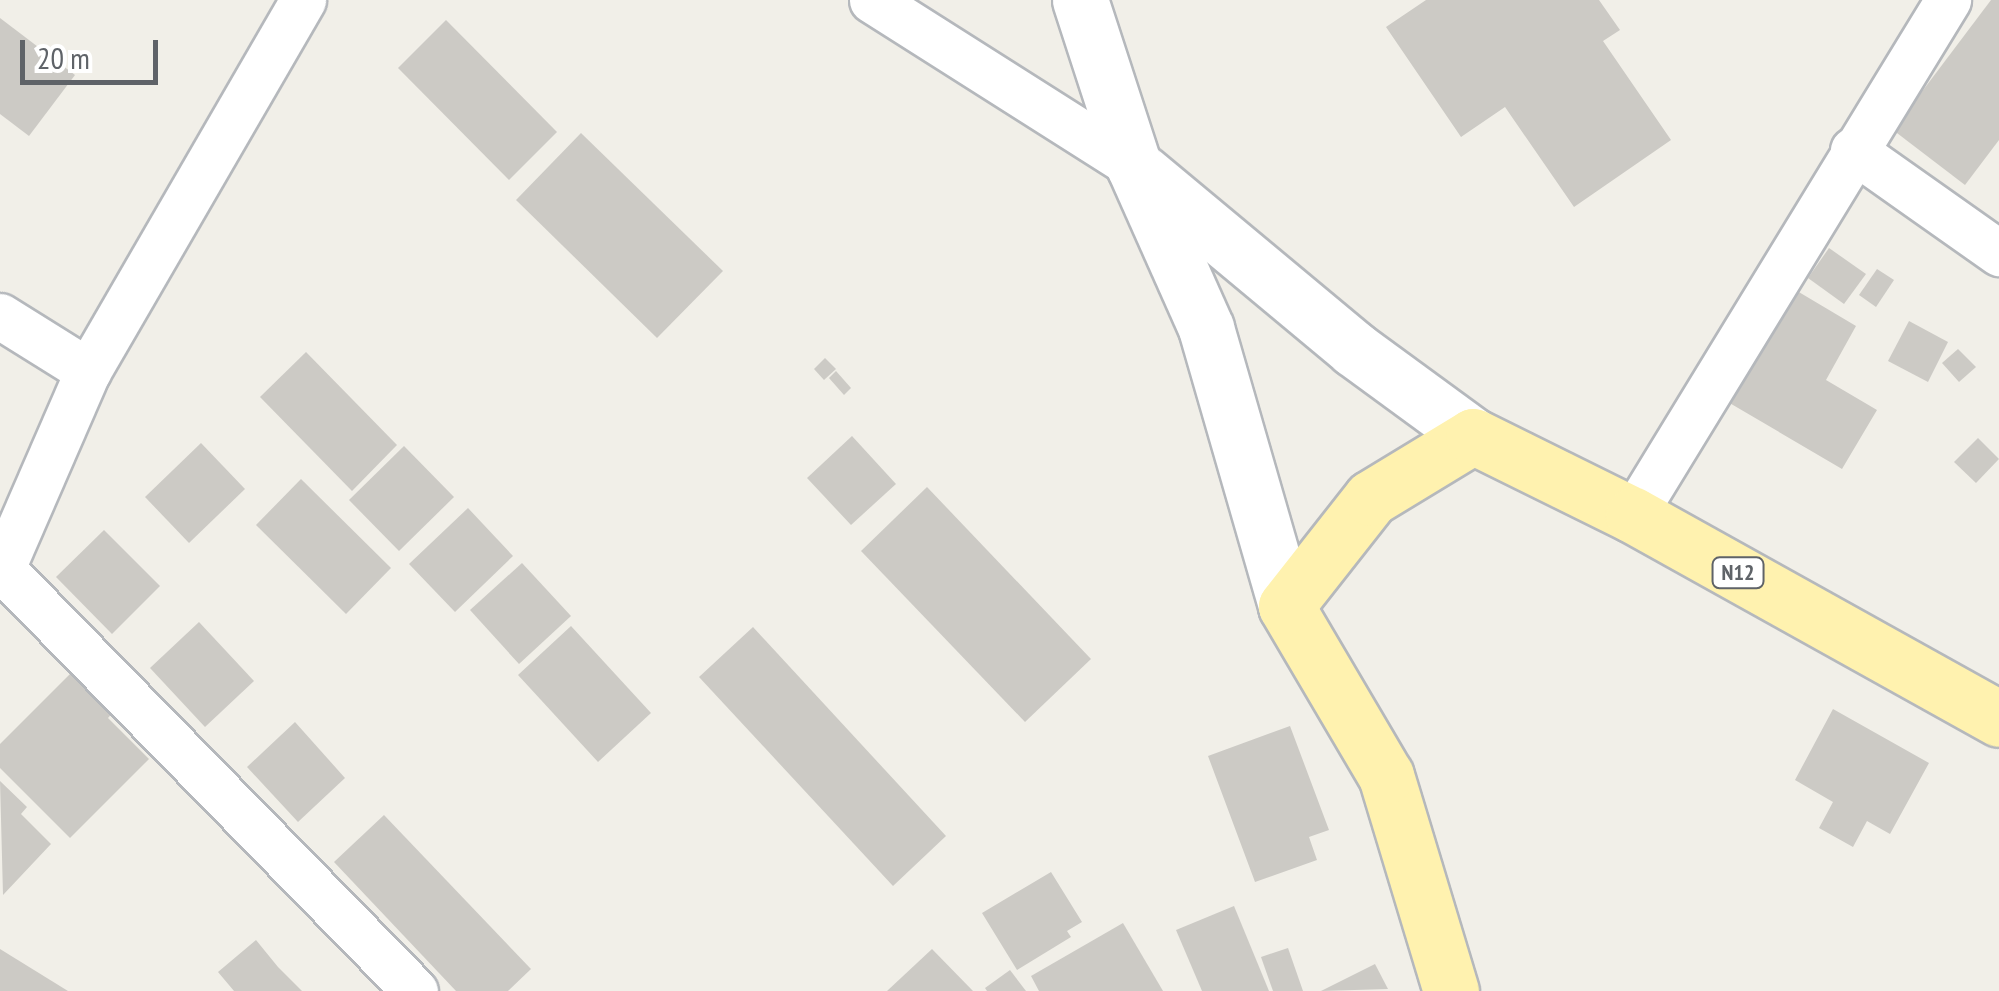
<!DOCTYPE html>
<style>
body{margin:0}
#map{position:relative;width:1999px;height:991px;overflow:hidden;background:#f1efe8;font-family:"PT Sans Narrow",sans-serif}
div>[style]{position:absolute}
.building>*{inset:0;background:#cccac5}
.roads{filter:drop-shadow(2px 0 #b5b8bc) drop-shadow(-2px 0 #b5b8bc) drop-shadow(0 2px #b5b8bc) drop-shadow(0 -2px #b5b8bc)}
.street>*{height:45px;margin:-22.5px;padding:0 22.5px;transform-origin:22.5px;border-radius:22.5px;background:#fff}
.secondary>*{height:55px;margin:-27.5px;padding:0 27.5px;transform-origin:27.5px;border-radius:27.5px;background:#fff}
.primary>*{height:55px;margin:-27.5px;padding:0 27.5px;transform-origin:27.5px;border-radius:27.5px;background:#fff2af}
span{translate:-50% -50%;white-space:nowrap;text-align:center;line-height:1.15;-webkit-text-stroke:10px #fff;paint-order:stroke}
.shield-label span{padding:2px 8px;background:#fff;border:2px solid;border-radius:8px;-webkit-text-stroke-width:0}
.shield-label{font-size:22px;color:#5f6368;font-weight:700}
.scale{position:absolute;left:20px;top:40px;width:138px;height:45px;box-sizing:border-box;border:5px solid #5f6368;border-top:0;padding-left:12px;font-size:30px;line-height:35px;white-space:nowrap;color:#5f6368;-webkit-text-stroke:8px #fff;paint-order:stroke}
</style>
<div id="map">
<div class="building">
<div style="clip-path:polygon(1426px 0,1599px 0,1620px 30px,1603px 41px,1671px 140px,1574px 207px,1505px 107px,1461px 137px,1386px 27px)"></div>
<div style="clip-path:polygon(1991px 0,1999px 0,1999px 140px,1965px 185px,1893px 130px)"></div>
<div style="clip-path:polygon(0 18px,75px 75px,29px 136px,0 114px)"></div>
<div style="clip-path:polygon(446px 20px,557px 132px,509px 180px,398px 68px)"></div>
<div style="clip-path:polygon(581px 133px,723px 271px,657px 338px,516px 200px)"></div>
<div style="clip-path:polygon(1829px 248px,1866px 274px,1844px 304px,1808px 278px)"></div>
<div style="clip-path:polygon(1877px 269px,1894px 280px,1876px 307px,1859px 295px)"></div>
<div style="clip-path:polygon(1787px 285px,1856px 326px,1826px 380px,1877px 410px,1842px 469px,1721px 398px)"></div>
<div style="clip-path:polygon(1909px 321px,1948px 342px,1928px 382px,1888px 361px)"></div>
<div style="clip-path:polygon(1958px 349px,1976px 367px,1959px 382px,1942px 363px)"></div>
<div style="clip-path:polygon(306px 352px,397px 445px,352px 491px,260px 397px)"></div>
<div style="clip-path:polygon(825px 358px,836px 369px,824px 380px,814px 369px)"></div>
<div style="clip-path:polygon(836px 371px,851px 388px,844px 395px,829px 378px)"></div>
<div style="clip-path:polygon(852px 436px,896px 484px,851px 525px,807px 478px)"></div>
<div style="clip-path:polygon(1978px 438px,1999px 459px,1976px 483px,1954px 462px)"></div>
<div style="clip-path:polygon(201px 443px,245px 489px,189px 543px,145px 497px)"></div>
<div style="clip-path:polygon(404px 446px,454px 497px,399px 551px,349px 500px)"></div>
<div style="clip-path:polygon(301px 479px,391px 568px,346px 614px,256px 525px)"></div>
<div style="clip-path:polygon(927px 487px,1091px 659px,1025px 722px,861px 551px)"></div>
<div style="clip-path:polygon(468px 508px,513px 556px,455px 612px,409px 564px)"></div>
<div style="clip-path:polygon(104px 530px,160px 586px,112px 634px,56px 577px)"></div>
<div style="clip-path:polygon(522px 563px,571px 616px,519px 664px,470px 610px)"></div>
<div style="clip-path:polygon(199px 622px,254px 681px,205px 727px,150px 668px)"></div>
<div style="clip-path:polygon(571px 626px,651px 713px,598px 762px,518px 675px)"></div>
<div style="clip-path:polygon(753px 627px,946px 836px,893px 886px,699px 677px)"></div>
<div style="clip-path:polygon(82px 662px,122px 702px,108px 718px,149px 759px,70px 838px,0 768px,0 744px)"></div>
<div style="clip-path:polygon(1833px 709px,1929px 763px,1890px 834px,1867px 821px,1853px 847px,1819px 828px,1833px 802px,1795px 780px)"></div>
<div style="clip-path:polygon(295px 722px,345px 778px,298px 822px,247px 767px)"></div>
<div style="clip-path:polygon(1290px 726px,1329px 830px,1309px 837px,1317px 860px,1255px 882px,1208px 756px)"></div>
<div style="clip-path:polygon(0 781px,27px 807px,21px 814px,51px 844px,3px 895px)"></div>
<div style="clip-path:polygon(384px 815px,531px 969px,508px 991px,456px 991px,334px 862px)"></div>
<div style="clip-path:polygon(1051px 872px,1082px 922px,1067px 931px,1071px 937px,1017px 970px,982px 913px)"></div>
<div style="clip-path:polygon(1234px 906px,1269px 991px,1202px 991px,1176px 930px)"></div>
<div style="clip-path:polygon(1123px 923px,1163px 991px,1039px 991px,1031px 976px)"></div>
<div style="clip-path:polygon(256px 940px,278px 967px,302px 991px,234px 991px,218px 972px)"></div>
<div style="clip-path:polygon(1288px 948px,1303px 991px,1273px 991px,1261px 957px)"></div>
<div style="clip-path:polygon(0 949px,68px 991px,0 991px)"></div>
<div style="clip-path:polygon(932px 949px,973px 991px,887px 991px)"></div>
<div style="clip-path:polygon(1375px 964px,1388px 989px,1321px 991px)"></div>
<div style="clip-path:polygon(1010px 970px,1026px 991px,987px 991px,985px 988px)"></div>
</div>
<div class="roads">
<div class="street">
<div style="left:872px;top:0;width:310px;rotate:32.4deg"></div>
<div style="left:1853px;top:150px;width:179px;rotate:35.2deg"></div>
<div style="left:0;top:316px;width:104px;rotate:32deg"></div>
<div style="left:1633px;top:515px;width:604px;rotate:-58.55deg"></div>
<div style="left:3px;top:570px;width:589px;rotate:45.62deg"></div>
<div style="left:0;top:573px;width:220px;rotate:-66.5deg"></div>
<div style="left:88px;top:371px;width:429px;rotate:-59.9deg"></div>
</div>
<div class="secondary">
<div style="left:1080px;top:0;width:175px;rotate:72deg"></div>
<div style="left:1134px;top:166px;width:177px;rotate:66deg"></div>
<div style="left:1206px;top:328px;width:289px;rotate:73.9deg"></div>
<div style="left:1143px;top:173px;width:275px;rotate:39.8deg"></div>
<div style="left:1354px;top:349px;width:147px;rotate:36.2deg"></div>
</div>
<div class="primary">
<div style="left:1451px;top:991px;width:225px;rotate:-106.8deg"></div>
<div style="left:1386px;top:776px;width:197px;rotate:-120.5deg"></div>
<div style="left:1286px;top:606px;width:137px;rotate:-51.8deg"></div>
<div style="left:1371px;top:498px;width:119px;rotate:-31.3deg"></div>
<div style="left:1473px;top:436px;width:178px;rotate:26.3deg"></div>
<div style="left:1633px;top:515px;width:419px;rotate:29.1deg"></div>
</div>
</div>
<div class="shield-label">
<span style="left:1738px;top:573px">N12</span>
</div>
<div class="scale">20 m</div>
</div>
